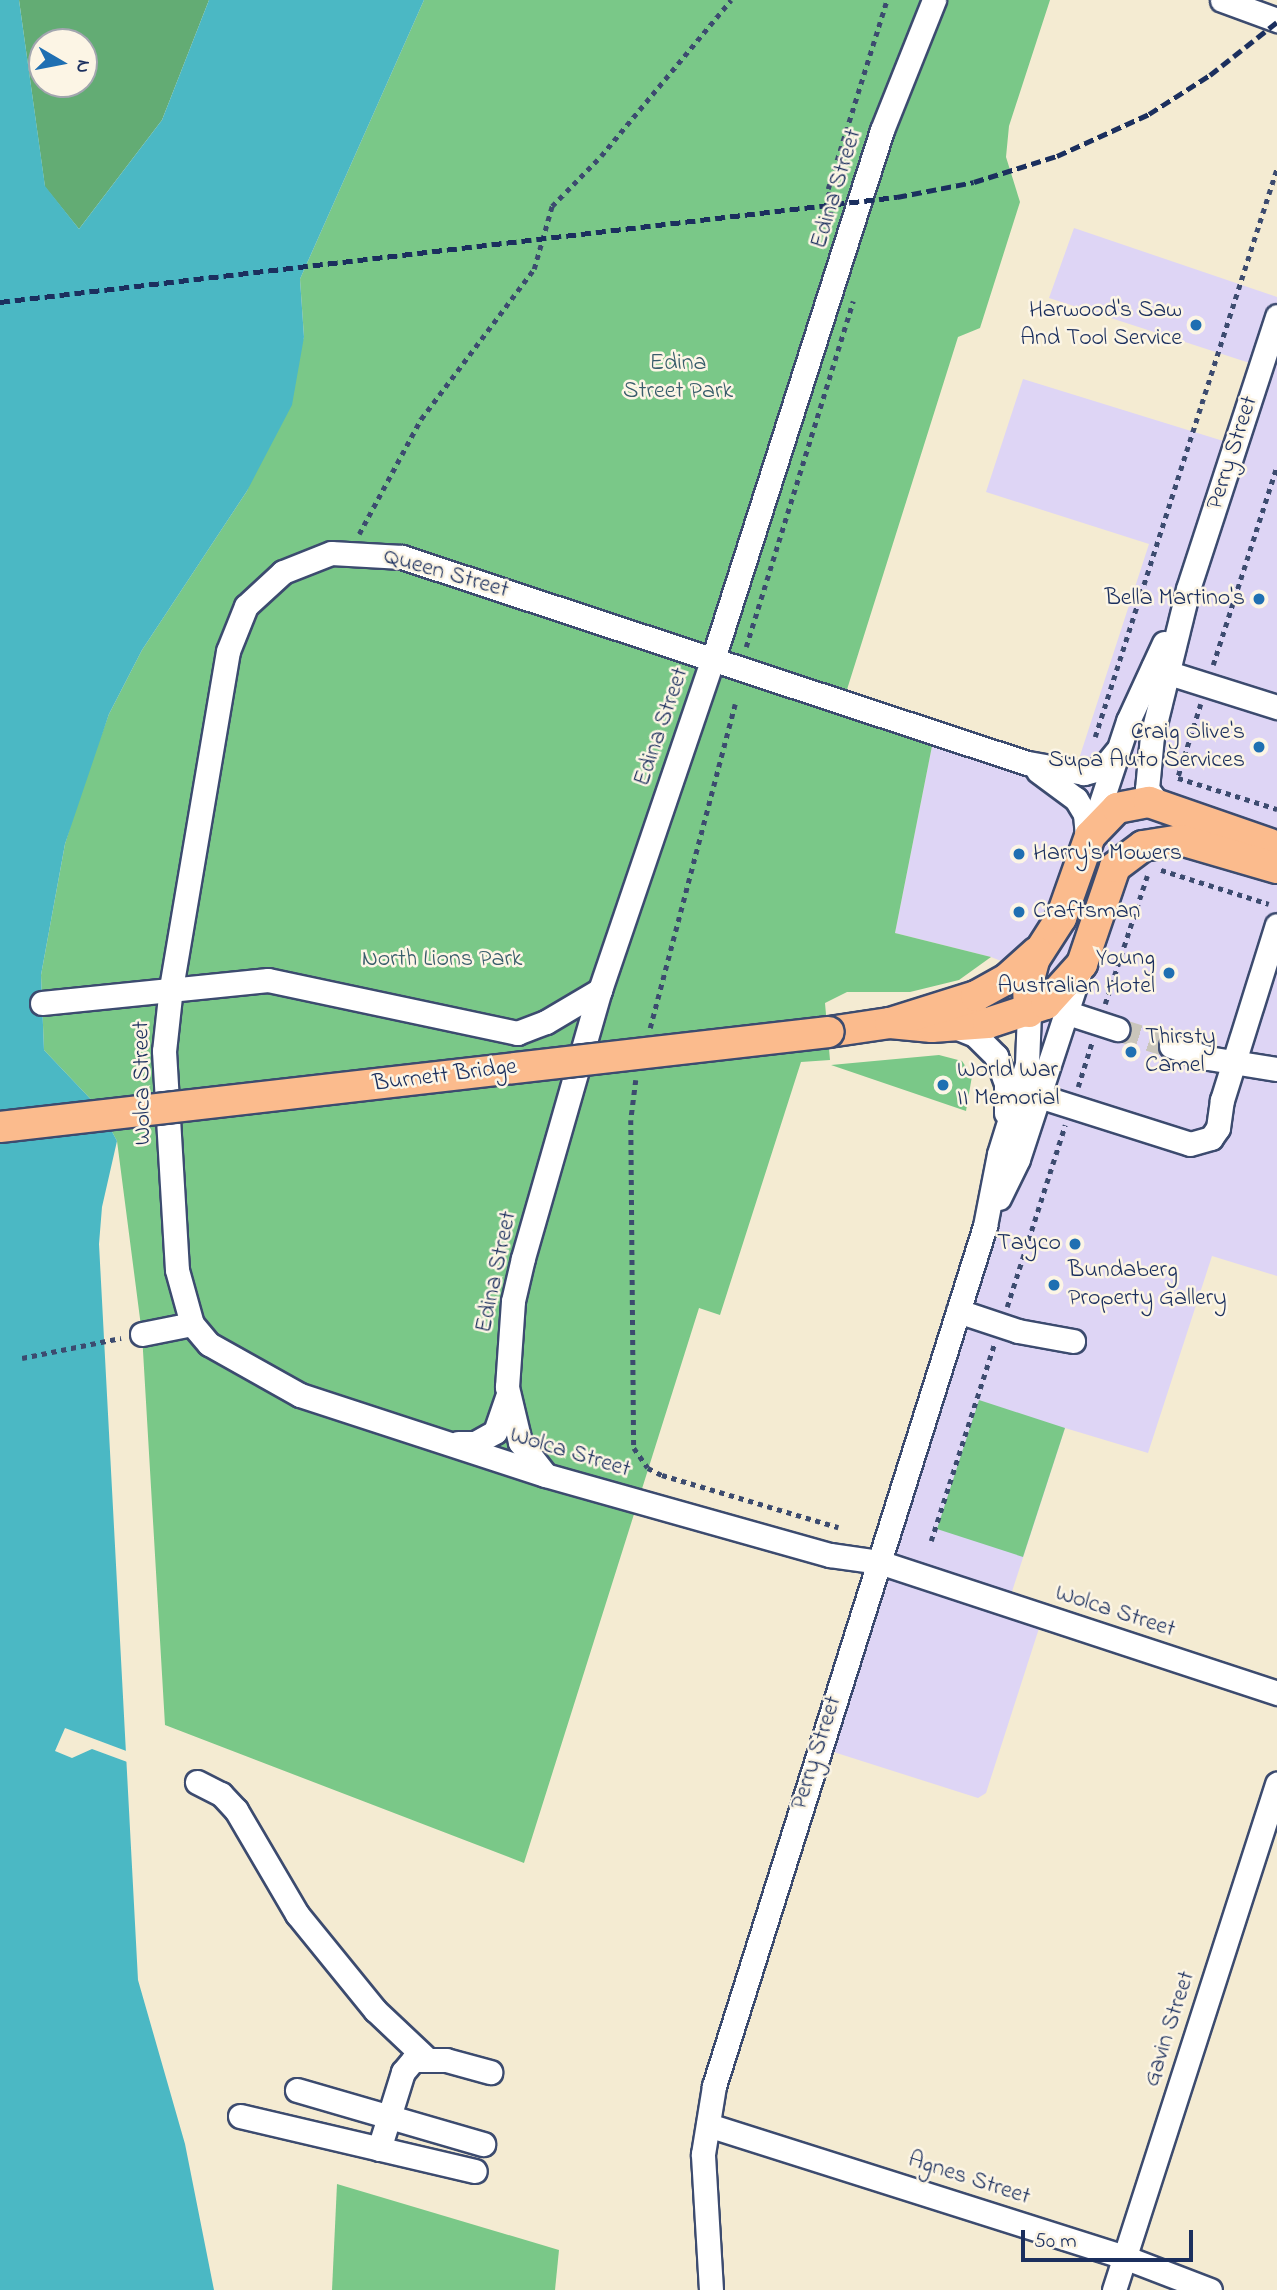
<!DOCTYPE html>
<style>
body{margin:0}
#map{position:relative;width:1277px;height:2290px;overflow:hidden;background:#f4ebd2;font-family:"Indie Flower",sans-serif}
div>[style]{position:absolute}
.built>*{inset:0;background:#ded5f5}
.green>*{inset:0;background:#7ac888}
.forest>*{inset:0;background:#63ac74}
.water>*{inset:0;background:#4bb8c4}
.pier>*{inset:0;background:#f4ebd2}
.minor-tunnel>*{height:23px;margin-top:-11.5px;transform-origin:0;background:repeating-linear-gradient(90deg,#c9c5bb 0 23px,transparent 0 34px)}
.path>*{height:4.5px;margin-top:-2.25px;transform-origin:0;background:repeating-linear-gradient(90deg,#3c4b6f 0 5px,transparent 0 10px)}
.roads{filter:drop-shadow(2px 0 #3c4b6f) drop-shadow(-2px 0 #3c4b6f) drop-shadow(0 2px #3c4b6f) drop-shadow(0 -2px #3c4b6f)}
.minor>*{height:23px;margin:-11.5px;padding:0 11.5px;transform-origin:11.5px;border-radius:11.5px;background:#fff}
.major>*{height:30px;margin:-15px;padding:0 15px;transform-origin:15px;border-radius:15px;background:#fbbb8d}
.rail>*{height:5px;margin-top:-2.5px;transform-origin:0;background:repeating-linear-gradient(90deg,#1b2f5e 0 10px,transparent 0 15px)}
.bridges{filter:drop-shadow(2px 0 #3c4b6f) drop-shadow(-2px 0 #3c4b6f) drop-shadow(0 2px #3c4b6f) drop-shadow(0 -2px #3c4b6f)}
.major-bridge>*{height:30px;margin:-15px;padding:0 15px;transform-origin:15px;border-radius:15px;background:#fbbb8d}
.dots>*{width:19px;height:19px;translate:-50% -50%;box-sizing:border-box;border:4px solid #fcf5e5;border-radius:50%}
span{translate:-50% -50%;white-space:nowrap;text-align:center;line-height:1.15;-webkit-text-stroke:5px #fcf5e5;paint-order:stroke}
.street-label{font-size:24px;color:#1b2f5e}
.poi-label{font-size:24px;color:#1b2f5e}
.right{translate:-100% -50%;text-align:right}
.left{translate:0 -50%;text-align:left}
.park-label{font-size:24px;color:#385d6b}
.north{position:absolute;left:28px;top:28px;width:70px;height:70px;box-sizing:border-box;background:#fcf5e5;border:2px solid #a2a6af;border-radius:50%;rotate:100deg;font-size:19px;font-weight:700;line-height:28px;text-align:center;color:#1b2f5e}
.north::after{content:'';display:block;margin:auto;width:24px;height:32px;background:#1f6fb2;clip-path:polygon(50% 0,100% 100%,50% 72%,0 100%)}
.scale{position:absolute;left:1021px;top:2230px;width:172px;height:32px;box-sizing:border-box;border:4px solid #1b2f5e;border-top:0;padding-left:9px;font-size:21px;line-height:24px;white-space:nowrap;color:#1b2f5e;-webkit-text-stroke:5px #fcf5e5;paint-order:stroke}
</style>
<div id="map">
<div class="built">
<div style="clip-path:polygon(1074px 228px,1277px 297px,1277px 1276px,1212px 1256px,1148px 1453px,1065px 1428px,1007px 1607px,1042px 1619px,986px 1793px,978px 1798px,821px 1748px,1001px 1154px,1031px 973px,991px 957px,895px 933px,935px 731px,1075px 771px,1149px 544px,986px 492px,1023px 379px,1233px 444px,1259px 366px,1049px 298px)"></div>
</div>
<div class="green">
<div style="clip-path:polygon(424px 0,1050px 0,1009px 126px,1006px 157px,1020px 202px,980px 328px,958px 337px,844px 699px,935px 731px,895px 933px,991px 957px,959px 980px,910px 992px,847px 992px,825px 1003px,830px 1060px,801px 1062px,720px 1315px,699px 1308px,524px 1863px,165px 1725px,142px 1334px,117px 1141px,100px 1109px,44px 1050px,41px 975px,65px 844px,83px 785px,109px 714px,142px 650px,247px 491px,304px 337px,300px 279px)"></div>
<div style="clip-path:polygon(939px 1055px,962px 1061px,972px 1076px,966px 1111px,831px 1065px)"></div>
<div style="clip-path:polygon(979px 1400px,1065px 1428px,1023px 1557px,937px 1529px)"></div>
<div style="clip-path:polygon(337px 2184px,559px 2250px,555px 2290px,332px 2290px)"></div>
</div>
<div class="forest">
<div style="clip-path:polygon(evenodd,19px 0,209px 0,162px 120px,79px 229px,45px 187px,19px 0,42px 42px,84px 42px,84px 84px,42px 84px,42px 42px)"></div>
</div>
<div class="water">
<div style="clip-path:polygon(0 0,19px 0,45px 186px,79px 229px,162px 120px,209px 0,424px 0,300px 279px,304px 337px,292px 405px,247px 491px,142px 650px,109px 714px,65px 844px,41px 975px,44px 1050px,100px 1109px,117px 1141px,102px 1207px,99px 1244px,138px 1980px,185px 2144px,214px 2290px,0 2290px)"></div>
</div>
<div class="pier">
<div style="clip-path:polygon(65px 1728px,129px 1752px,130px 1763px,92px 1749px,72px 1758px,55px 1751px)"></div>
</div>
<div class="minor-tunnel">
<div style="left:1117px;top:1029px;width:57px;rotate:17.5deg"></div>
</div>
<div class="path">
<div style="left:831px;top:217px;width:28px;rotate:-96deg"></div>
<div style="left:828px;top:189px;width:198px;rotate:-72.7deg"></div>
<div style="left:359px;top:534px;width:131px;rotate:-61.7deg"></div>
<div style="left:421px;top:419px;width:188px;rotate:-53deg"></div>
<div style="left:534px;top:269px;width:66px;rotate:-74.1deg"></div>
<div style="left:552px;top:206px;width:70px;rotate:-45.6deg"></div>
<div style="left:601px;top:156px;width:203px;rotate:-50.2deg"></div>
<div style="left:746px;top:647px;width:362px;rotate:-72.8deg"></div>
<div style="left:1213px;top:665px;width:209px;rotate:-72.2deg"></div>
<div style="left:1201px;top:704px;width:77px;rotate:107.3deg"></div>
<div style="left:1178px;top:778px;width:104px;rotate:17.4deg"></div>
<div style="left:1095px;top:737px;width:597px;rotate:-72.26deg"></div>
<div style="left:1161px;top:870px;width:113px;rotate:17.5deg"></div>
<div style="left:1105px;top:1004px;width:135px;rotate:-71.8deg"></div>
<div style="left:650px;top:1028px;width:335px;rotate:-75.3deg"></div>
<div style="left:636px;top:1080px;width:40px;rotate:97.1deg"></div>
<div style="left:631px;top:1120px;width:328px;rotate:89.5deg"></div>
<div style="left:634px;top:1448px;width:24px;rotate:55deg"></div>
<div style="left:648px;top:1468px;width:16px;rotate:27deg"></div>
<div style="left:662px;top:1475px;width:184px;rotate:16.5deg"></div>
<div style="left:1078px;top:1087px;width:47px;rotate:-72.7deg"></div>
<div style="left:1007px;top:1307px;width:191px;rotate:-72.3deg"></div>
<div style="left:22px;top:1358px;width:101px;rotate:-11.4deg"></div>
<div style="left:931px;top:1541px;width:206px;rotate:-72.2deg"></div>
</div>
<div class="roads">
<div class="minor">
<div style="left:1222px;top:0;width:59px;rotate:20deg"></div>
<div style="left:1153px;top:668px;width:130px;rotate:17.5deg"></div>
<div style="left:1116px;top:752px;width:21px;rotate:129deg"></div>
<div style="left:1103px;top:768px;width:20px;rotate:165deg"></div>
<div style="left:1084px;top:773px;width:58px;rotate:-170deg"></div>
<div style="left:1027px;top:763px;width:658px;rotate:-161.76deg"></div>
<div style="left:402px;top:557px;width:71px;rotate:-176.8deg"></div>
<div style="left:331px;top:553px;width:52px;rotate:158.4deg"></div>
<div style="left:283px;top:572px;width:50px;rotate:137.4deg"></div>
<div style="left:246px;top:606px;width:48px;rotate:111.8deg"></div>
<div style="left:228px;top:651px;width:341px;rotate:99.6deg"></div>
<div style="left:171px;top:987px;width:64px;rotate:96.2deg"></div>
<div style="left:164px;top:1051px;width:219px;rotate:86.6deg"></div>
<div style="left:177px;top:1270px;width:56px;rotate:74.5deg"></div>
<div style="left:192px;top:1324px;width:26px;rotate:50deg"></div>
<div style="left:209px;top:1344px;width:104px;rotate:29.3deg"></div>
<div style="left:300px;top:1395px;width:258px;rotate:18.1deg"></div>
<div style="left:545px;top:1475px;width:296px;rotate:15.7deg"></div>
<div style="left:830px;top:1555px;width:49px;rotate:8.1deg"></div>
<div style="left:879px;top:1562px;width:419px;rotate:18.2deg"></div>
<div style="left:1038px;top:771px;width:47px;rotate:36.4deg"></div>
<div style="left:1076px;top:799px;width:17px;rotate:59deg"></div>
<div style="left:1085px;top:814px;width:23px;rotate:85deg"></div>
<div style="left:1159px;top:805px;width:20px;rotate:-127deg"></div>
<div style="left:1147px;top:789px;width:53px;rotate:-84.6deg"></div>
<div style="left:1152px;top:736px;width:151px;rotate:-76.2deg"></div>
<div style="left:1188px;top:589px;width:287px;rotate:-71.9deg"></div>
<div style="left:1090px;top:836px;width:121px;rotate:-71.7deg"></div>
<div style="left:1128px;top:721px;width:86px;rotate:-65.2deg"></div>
<div style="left:42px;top:1003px;width:227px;rotate:-5.8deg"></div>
<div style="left:268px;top:980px;width:255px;rotate:12deg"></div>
<div style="left:517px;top:1033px;width:31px;rotate:-21deg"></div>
<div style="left:546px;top:1022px;width:63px;rotate:-30.7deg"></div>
<div style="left:1068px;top:1013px;width:52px;rotate:18.1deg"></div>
<div style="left:953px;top:1026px;width:24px;rotate:22deg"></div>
<div style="left:975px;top:1035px;width:30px;rotate:45deg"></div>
<div style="left:996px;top:1056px;width:30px;rotate:70deg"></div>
<div style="left:1006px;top:1084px;width:29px;rotate:90deg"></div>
<div style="left:1171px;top:1046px;width:39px;rotate:18deg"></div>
<div style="left:1208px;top:1058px;width:70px;rotate:9.1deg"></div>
<div style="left:1039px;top:1096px;width:158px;rotate:17.6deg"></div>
<div style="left:1190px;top:1144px;width:22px;rotate:-16deg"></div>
<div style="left:1211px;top:1138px;width:12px;rotate:-55deg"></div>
<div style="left:1218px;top:1128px;width:28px;rotate:-82deg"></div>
<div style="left:1222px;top:1100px;width:183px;rotate:-72.6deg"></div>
<div style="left:999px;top:1198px;width:43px;rotate:-64deg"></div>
<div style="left:1018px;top:1159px;width:202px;rotate:-71.8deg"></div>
<div style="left:958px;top:1311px;width:63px;rotate:18.4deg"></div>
<div style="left:1018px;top:1331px;width:56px;rotate:10.3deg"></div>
<div style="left:142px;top:1334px;width:51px;rotate:-11.3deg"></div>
<div style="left:458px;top:1443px;width:17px"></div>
<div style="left:475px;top:1443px;width:23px;rotate:-29deg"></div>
<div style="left:495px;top:1432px;width:37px;rotate:-71deg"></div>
<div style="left:544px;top:1473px;width:39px;rotate:-128deg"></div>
<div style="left:520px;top:1442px;width:57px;rotate:-103.3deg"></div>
<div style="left:507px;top:1387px;width:86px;rotate:-86deg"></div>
<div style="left:513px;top:1301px;width:44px;rotate:-76.9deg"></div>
<div style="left:523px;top:1258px;width:279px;rotate:-74deg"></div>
<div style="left:600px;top:990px;width:350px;rotate:-71.2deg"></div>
<div style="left:713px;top:659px;width:555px;rotate:-72.28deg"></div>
<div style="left:882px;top:130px;width:140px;rotate:-68.2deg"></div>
<div style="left:197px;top:1782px;width:27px;rotate:27deg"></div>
<div style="left:221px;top:1794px;width:22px;rotate:47deg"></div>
<div style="left:236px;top:1810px;width:121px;rotate:59.6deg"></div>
<div style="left:297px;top:1914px;width:124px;rotate:50.9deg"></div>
<div style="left:375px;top:2010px;width:70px;rotate:43.3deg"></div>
<div style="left:297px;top:2090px;width:194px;rotate:16.2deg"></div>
<div style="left:240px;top:2116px;width:241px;rotate:13.2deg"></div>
<div style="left:708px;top:2125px;width:436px;rotate:17.6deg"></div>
<div style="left:1124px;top:2257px;width:92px;rotate:21deg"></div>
<div style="left:379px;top:2149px;width:81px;rotate:-72.7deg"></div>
<div style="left:403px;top:2072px;width:16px;rotate:-50deg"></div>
<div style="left:413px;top:2060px;width:33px"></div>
<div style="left:446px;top:2060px;width:46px;rotate:15.3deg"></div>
<div style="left:711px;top:2290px;width:136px;rotate:-93.4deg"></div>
<div style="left:703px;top:2154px;width:69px;rotate:-80.8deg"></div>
<div style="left:714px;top:2086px;width:902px;rotate:-72.51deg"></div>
<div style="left:985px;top:1226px;width:73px;rotate:-79deg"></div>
<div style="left:999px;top:1154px;width:94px;rotate:-72.7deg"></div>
<div style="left:1027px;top:1064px;width:52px;rotate:-87.8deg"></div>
<div style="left:1114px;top:2290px;width:532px;rotate:-72.14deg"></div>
</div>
<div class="major">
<div style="left:1029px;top:1012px;width:29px;rotate:-92deg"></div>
<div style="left:1028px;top:983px;width:24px;rotate:-75deg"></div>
<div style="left:1034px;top:960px;width:50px;rotate:-57.3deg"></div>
<div style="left:1061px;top:918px;width:87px;rotate:-70.5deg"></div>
<div style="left:1090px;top:836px;width:39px;rotate:-46deg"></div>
<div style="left:1117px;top:808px;width:33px;rotate:-11deg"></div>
<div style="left:1149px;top:802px;width:128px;rotate:19.1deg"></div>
<div style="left:890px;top:1023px;width:42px;rotate:5.4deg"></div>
<div style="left:932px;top:1027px;width:56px;rotate:-4.1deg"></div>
<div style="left:988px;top:1023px;width:61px;rotate:-18.1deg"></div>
<div style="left:1046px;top:1004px;width:54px;rotate:-48deg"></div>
<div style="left:1082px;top:964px;width:102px;rotate:-71.2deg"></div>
<div style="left:1115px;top:867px;width:35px;rotate:-37deg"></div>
<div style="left:1143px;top:846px;width:38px;rotate:-9deg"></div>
<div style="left:1181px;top:840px;width:100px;rotate:16.3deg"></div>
<div style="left:829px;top:1032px;width:62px;rotate:-8.4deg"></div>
<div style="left:890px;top:1023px;width:90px;rotate:-17.4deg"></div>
<div style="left:976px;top:996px;width:37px;rotate:-29deg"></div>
<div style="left:1008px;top:978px;width:39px;rotate:-42deg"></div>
</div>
</div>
<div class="rail">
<div style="left:0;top:302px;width:903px;rotate:-6.68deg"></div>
<div style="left:897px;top:197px;width:78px;rotate:-11deg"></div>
<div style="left:974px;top:182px;width:87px;rotate:-17.4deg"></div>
<div style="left:1057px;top:156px;width:101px;rotate:-24.5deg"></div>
<div style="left:1149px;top:114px;width:72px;rotate:-32.6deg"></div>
<div style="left:1210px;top:75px;width:85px;rotate:-38.3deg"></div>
</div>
<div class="bridges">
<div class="major-bridge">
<div style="left:0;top:1127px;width:834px;rotate:-6.54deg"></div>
</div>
</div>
<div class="dots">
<div style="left:1196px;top:325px;background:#1f6fb2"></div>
<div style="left:1259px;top:599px;background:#1f6fb2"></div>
<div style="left:1259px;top:747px;background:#1f6fb2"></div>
<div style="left:1019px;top:854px;background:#1f6fb2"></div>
<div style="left:1019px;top:912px;background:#1f6fb2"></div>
<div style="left:1169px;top:973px;background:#1f6fb2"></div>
<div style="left:1131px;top:1052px;background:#1f6fb2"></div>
<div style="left:943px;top:1085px;background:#1f6fb2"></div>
<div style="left:1075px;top:1244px;background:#1f6fb2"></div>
<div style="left:1054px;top:1285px;background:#1f6fb2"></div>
</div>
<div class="street-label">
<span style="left:837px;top:189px;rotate:-73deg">Edina Street</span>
<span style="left:1233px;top:453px;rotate:-72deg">Perry Street</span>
<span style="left:446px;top:574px;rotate:16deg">Queen Street</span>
<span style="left:662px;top:727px;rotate:-71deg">Edina Street</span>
<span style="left:445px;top:1076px;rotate:-7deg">Burnett Bridge</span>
<span style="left:143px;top:1083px;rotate:-91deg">Wolca Street</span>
<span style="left:497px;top:1272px;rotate:-78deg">Edina Street</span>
<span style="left:570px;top:1453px;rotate:17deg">Wolca Street</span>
<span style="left:1115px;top:1612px;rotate:18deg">Wolca Street</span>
<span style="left:817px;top:1753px;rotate:-72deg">Perry Street</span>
<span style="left:1170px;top:2029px;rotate:-72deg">Gavin Street</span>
<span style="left:969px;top:2179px;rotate:18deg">Agnes Street</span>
</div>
<div class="poi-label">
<span class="right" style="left:1182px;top:325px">Harwood's Saw<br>And Tool Service</span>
<span class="right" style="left:1245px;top:599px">Bella Martino's</span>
<span class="right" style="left:1245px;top:747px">Craig Olive's<br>Supa Auto Services</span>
<span class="left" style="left:1033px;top:854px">Harry's Mowers</span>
<span class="left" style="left:1033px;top:912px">Craftsman</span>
<span class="right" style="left:1155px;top:973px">Young<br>Australian Hotel</span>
<span class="left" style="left:1145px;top:1052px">Thirsty<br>Camel</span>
<span class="left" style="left:957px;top:1085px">World War<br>II Memorial</span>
<span class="right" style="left:1061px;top:1244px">Tayco</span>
<span class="left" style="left:1068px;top:1285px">Bundaberg<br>Property Gallery</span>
</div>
<div class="park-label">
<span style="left:678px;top:378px">Edina<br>Street Park</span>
<span style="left:442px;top:960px">North Lions Park</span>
</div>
<div class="north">N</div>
<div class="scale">50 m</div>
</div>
